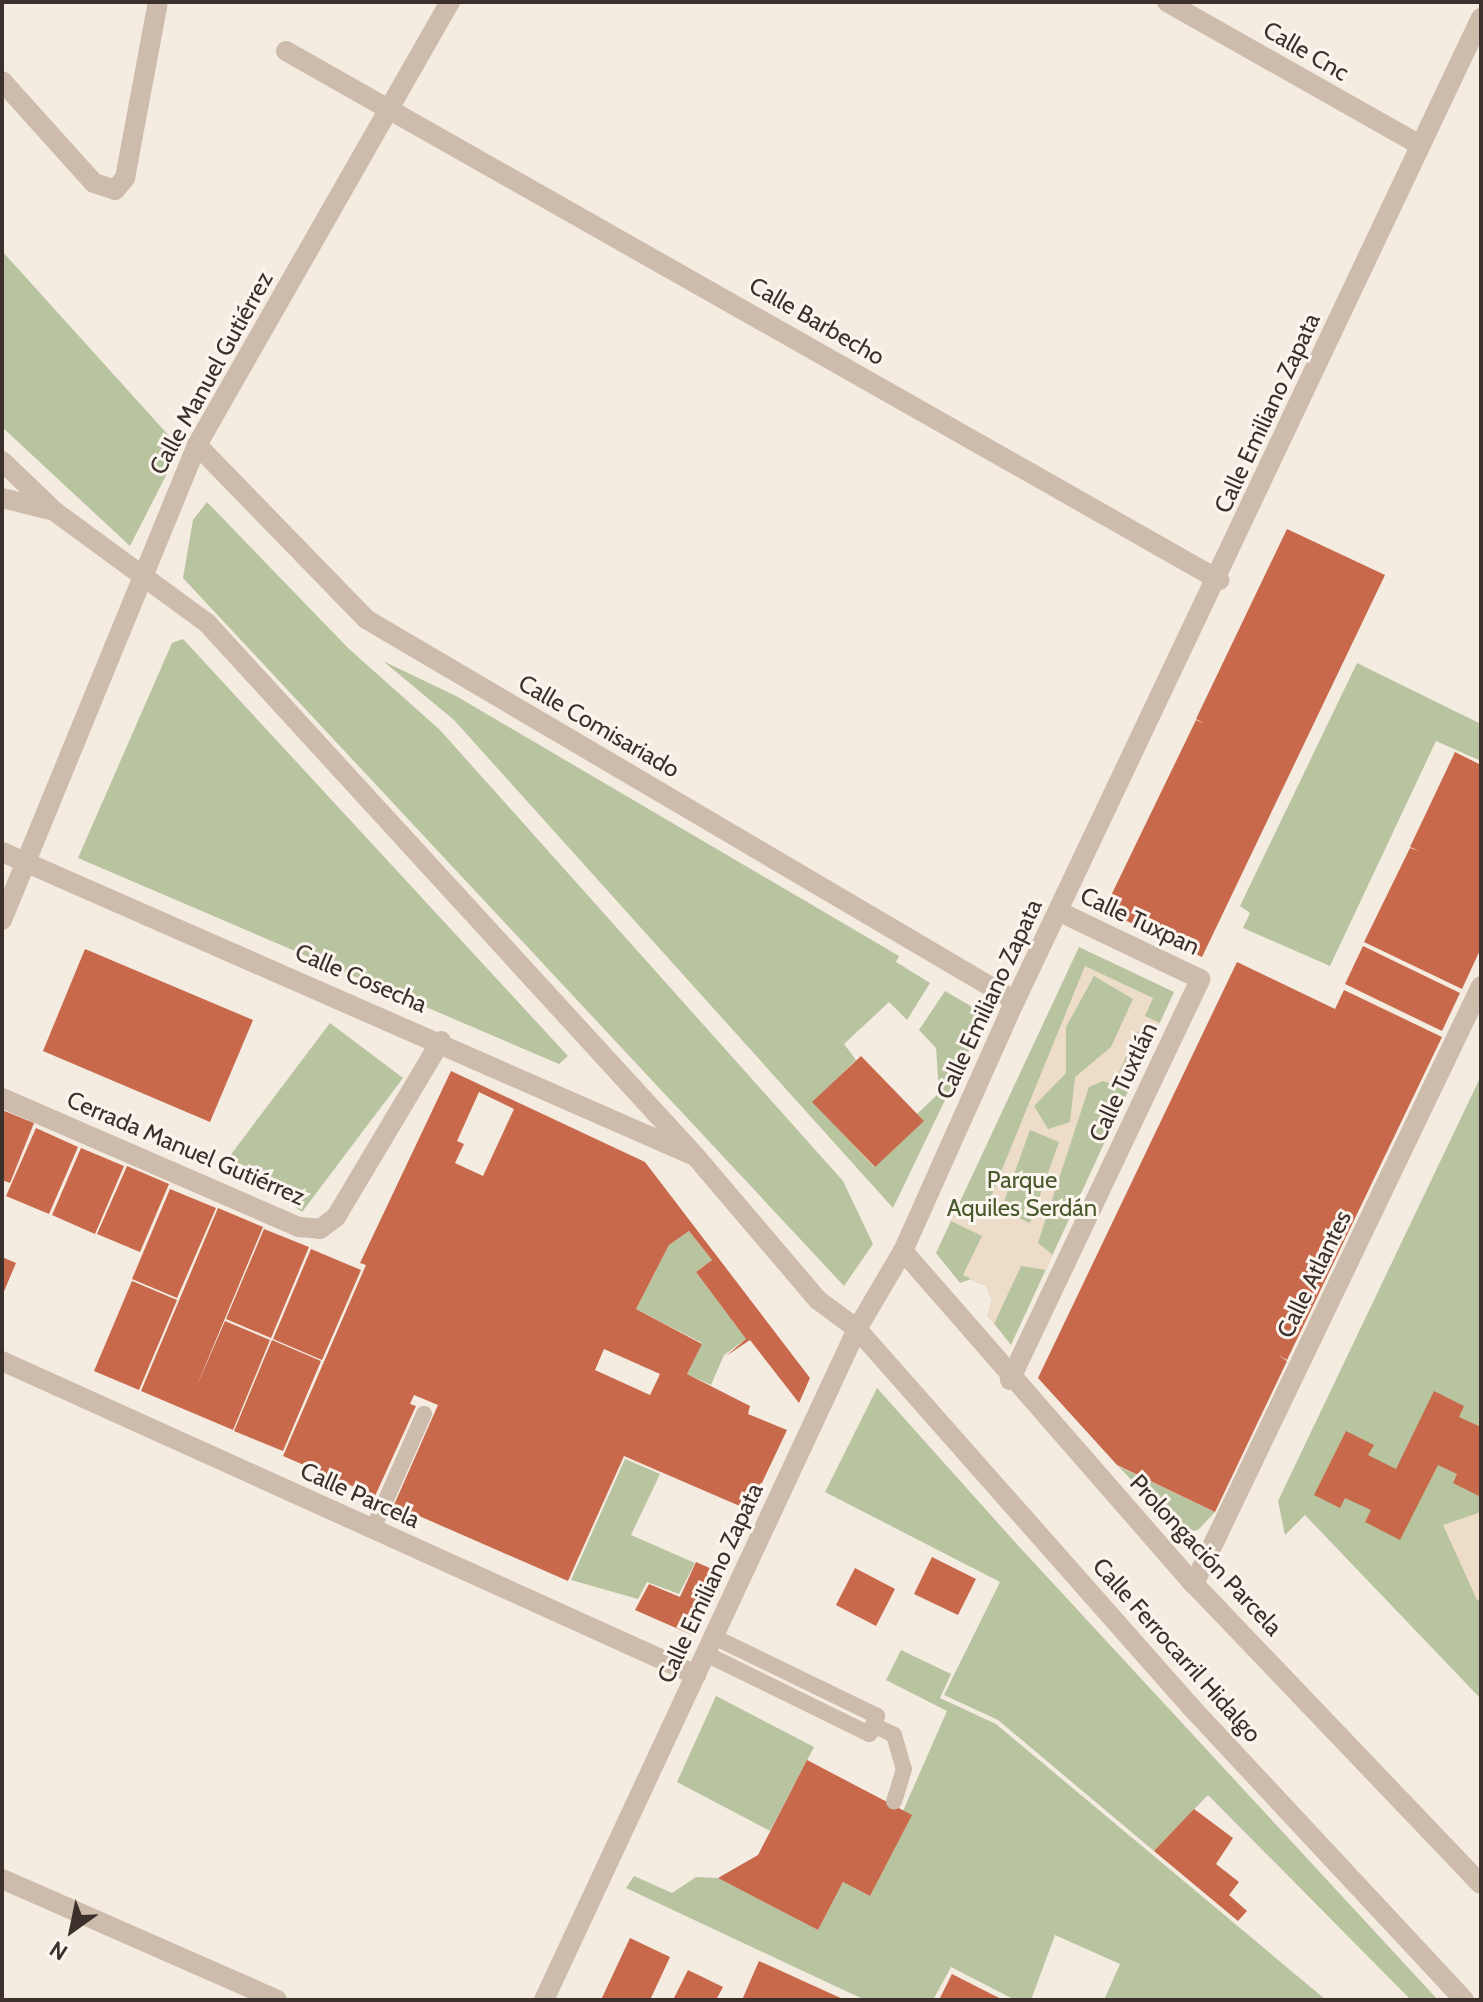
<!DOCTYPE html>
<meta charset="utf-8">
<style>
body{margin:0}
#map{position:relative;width:1483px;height:2002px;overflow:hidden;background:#f4ebe1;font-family:Cabin,sans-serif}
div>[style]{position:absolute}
.green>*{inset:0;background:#b8c4a0}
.plaza>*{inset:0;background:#ecdcc8}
.building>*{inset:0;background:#c8694b}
.lane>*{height:16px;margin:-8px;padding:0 8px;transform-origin:8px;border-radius:8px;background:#cdbbac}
.street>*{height:20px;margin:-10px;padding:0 10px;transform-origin:10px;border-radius:10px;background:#cdbbac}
span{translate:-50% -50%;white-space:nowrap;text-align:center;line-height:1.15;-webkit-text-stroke:6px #fbf5ee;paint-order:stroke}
.street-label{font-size:24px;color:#3b302b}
.park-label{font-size:24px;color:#4a5a2e}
.frame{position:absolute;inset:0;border:4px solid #3b302b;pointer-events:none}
.north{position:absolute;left:32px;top:1890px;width:80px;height:80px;-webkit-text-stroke:6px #fbf5ee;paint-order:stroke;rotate:213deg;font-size:22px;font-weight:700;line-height:32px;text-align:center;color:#3b302b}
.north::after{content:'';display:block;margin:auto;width:28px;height:36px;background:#3b302b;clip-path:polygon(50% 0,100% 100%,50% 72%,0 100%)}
</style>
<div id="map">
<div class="green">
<div style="clip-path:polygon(2px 251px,180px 448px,130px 546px,2px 427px)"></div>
<div style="clip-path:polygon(207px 502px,348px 648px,440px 730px,843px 1181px,873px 1244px,844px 1286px,183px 578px,193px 520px)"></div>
<div style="clip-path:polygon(183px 639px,568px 1056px,559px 1064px,78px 858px,172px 643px)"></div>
<div style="clip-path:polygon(383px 661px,456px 696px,899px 956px,896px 962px,930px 983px,907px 1020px,889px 1002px,844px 1044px,856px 1060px,813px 1102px,874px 1167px,923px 1120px,917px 1114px,939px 1093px,936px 1048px,919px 1030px,945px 991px,986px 1015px,893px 1208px,454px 720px)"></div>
<div style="clip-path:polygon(1357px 663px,1481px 724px,1481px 761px,1436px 741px,1330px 966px,1243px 928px,1250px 913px,1240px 906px)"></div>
<div style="clip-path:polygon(1079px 947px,1174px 992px,1011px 1345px,988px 1316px,992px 1300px,986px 1286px,971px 1279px,960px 1283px,936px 1253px)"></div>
<div style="clip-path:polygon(330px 1023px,403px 1078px,302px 1212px,229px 1157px)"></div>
<div style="clip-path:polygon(1481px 1076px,1481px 1699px,1305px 1515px,1285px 1535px,1278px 1501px)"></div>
<div style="clip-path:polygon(689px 1231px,712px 1260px,696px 1272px,746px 1339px,724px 1355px,711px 1385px,687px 1374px,702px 1343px,636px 1309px,669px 1245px)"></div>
<div style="clip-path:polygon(877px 1388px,1014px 1541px,1438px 2000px,1411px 2000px,1208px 1795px,1154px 1851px,998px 1720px,944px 1695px,1000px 1582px,825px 1492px)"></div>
<div style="clip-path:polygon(625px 1459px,660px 1474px,631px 1535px,695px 1563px,679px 1594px,647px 1582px,638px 1599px,571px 1580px)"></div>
<div style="clip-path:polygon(1118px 1466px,1215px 1512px,1198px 1530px,1182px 1532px)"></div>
<div style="clip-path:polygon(901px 1650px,951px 1674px,940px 1698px,996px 1724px,1326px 2000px,1104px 2000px,1120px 1964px,1055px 1935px,1031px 2000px,1015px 2000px,951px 1967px,933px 2000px,865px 2000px,626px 1888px,634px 1876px,672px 1893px,696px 1877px,718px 1878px,818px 1930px,843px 1882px,870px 1896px,911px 1815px,903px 1811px,947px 1711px,886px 1680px)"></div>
<div style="clip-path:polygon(716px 1696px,814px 1747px,770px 1831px,677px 1782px)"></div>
</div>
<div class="plaza">
<div style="clip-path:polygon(evenodd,1085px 966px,1153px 998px,1145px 1016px,1160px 1023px,1153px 1037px,1138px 1031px,1113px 1085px,1103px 1081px,1089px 1087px,1038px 1243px,1053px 1255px,1046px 1270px,1021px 1266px,994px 1324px,988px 1316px,992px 1300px,986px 1286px,963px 1275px,982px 1236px,951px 1221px,956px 1210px,983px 1216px,1085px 966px,1094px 976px,1133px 999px,1111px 1047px,1075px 1077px,1070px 1122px,1048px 1129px,1034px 1106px,1066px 1073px,1066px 1027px,1094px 976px,1085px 966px,1030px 1130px,1059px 1142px,1030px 1223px,1001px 1210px,1030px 1130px)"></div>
<div style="clip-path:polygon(1481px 1512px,1481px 1600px,1477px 1600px,1443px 1525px)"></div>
</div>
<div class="building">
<div style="clip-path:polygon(1287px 529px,1385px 575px,1202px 957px,1104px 910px,1196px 720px,1205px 724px,1196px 719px)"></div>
<div style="clip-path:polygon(1455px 752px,1481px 765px,1481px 948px,1462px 989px,1364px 942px,1410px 848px,1419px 851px,1410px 847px)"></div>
<div style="clip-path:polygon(1363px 946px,1460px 993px,1442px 1031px,1345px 984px)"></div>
<div style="clip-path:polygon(85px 949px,253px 1020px,210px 1122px,43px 1051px)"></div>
<div style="clip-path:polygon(1237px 962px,1335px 1009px,1344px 990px,1442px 1037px,1287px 1360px,1278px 1355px,1287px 1361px,1215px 1512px,1117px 1465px,1038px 1378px)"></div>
<div style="clip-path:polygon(861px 1056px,924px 1121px,875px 1167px,812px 1102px)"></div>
<div style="clip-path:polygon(evenodd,451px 1071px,645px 1162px,810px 1378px,799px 1403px,750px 1340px,726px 1356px,746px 1339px,696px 1272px,712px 1260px,689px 1231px,669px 1245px,636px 1309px,702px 1344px,687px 1374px,750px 1406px,748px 1414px,787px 1430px,749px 1510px,624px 1456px,568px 1581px,394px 1505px,438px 1405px,414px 1395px,410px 1404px,416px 1406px,375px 1496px,283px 1456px,366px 1265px,360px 1263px,451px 1071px,479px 1092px,514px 1109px,483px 1176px,455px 1163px,464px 1144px,457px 1141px,479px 1092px,451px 1071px,604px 1349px,660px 1374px,650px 1395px,595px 1370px,604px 1349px)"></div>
<div style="clip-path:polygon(2px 1110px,34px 1123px,10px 1183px,2px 1180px)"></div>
<div style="clip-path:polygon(36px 1128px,78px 1147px,49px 1214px,6px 1196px)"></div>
<div style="clip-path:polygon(81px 1148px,124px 1166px,95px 1234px,52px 1215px)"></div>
<div style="clip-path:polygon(127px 1166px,169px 1184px,140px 1252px,97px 1234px)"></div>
<div style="clip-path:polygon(170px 1189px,216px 1208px,177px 1298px,132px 1279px)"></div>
<div style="clip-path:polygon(218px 1208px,263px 1227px,195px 1390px,225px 1321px,270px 1340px,233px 1430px,141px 1391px)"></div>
<div style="clip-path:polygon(264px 1229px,309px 1247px,271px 1338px,226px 1319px)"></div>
<div style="clip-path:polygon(311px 1249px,361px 1270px,322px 1360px,273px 1339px)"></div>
<div style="clip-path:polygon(2px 1257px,16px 1263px,2px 1296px)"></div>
<div style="clip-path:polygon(132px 1281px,177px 1300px,139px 1390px,94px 1371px)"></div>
<div style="clip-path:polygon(272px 1340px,321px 1361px,283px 1451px,234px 1431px)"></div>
<div style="clip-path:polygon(1434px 1391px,1464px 1406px,1459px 1417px,1481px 1427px,1481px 1497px,1453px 1483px,1457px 1474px,1438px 1465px,1400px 1540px,1365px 1522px,1371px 1510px,1345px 1498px,1340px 1508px,1314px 1495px,1346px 1431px,1374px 1445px,1368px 1455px,1396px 1469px)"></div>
<div style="clip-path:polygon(932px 1557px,976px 1579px,958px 1615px,914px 1594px)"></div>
<div style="clip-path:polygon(696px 1562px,721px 1573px,692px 1635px,635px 1610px,649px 1584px,680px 1597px)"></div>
<div style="clip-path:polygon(855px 1568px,895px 1589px,876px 1626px,836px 1605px)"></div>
<div style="clip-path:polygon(807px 1760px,912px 1815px,870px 1896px,843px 1882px,818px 1930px,718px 1878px,758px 1855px)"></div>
<div style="clip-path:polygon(1194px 1809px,1233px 1838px,1216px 1864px,1239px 1882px,1229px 1895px,1247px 1911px,1238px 1921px,1154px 1851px)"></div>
<div style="clip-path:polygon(630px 1938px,670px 1957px,650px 2000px,601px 2000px)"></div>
<div style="clip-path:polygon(759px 1961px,845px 2000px,742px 2000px)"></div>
<div style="clip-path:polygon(688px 1970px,723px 1987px,716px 2000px,673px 2000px)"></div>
<div style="clip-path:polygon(952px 1974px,1003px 2000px,939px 2000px)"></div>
</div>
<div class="lane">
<div style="left:373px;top:1529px;width:126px;rotate:-66.1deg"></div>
<div style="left:706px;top:1654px;width:182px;rotate:26.1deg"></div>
<div style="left:869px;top:1734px;width:20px;rotate:-66deg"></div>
<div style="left:877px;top:1716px;width:181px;rotate:-154.1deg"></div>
<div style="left:873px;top:1725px;width:23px;rotate:25deg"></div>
<div style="left:894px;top:1735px;width:35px;rotate:74deg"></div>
<div style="left:904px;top:1769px;width:34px;rotate:107deg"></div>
</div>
<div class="street">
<div style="left:1167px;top:2px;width:291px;rotate:29.5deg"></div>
<div style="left:286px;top:51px;width:1073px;rotate:29.55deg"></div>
<div style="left:2px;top:81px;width:137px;rotate:48deg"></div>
<div style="left:94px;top:183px;width:22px;rotate:18deg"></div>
<div style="left:115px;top:190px;width:16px;rotate:-50deg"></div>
<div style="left:125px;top:178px;width:179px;rotate:-79.4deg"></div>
<div style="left:197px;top:445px;width:243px;rotate:45.8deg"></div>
<div style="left:366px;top:619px;width:753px;rotate:30.48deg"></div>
<div style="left:2px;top:461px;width:68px;rotate:43.8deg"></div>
<div style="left:2px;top:498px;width:54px;rotate:14deg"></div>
<div style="left:54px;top:511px;width:190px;rotate:36.2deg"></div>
<div style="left:207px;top:623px;width:725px;rotate:47.51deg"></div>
<div style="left:697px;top:1158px;width:187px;rotate:49.6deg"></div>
<div style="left:818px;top:1300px;width:49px;rotate:36.6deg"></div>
<div style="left:857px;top:1329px;width:504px;rotate:48.54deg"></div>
<div style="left:1191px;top:1707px;width:400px;rotate:47deg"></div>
<div style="left:2px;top:852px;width:751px;rotate:23.7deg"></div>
<div style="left:2px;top:920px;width:513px;rotate:-67.68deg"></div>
<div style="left:197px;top:445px;width:510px;rotate:-60.27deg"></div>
<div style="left:2px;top:1098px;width:324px;rotate:23.5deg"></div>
<div style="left:299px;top:1227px;width:21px;rotate:5deg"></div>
<div style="left:320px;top:1229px;width:20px;rotate:-37deg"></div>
<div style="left:336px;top:1217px;width:205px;rotate:-59.2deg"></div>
<div style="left:903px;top:1251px;width:442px;rotate:48.9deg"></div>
<div style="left:1194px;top:1584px;width:415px;rotate:46.3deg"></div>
<div style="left:2px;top:1361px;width:762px;rotate:24.34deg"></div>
<div style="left:1010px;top:1380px;width:444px;rotate:-64.6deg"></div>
<div style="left:1200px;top:979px;width:157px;rotate:-154.4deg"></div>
<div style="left:1194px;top:1584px;width:663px;rotate:-64.36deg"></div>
<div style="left:2px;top:1879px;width:300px;rotate:23.7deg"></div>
<div style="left:544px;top:2000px;width:740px;rotate:-64.99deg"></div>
<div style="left:857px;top:1329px;width:91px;rotate:-59.5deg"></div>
<div style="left:903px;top:1251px;width:274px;rotate:-65.9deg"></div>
<div style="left:1015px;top:1001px;width:1088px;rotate:-64.64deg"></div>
</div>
<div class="street-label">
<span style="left:1306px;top:51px;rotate:30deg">Calle Cnc</span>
<span style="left:817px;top:321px;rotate:30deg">Calle Barbecho</span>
<span style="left:211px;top:373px;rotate:-61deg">Calle Manuel Gutiérrez</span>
<span style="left:1267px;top:413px;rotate:-65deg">Calle Emiliano Zapata</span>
<span style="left:599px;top:726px;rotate:30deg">Calle Comisariado</span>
<span style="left:1140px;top:921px;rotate:25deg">Calle Tuxpan</span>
<span style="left:361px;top:978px;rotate:23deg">Calle Cosecha</span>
<span style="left:989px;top:999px;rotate:-65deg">Calle Emiliano Zapata</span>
<span style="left:1123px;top:1082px;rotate:-65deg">Calle Tuxtlán</span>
<span style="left:186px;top:1148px;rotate:23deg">Cerrada Manuel Gutiérrez</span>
<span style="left:1314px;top:1274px;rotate:-64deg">Calle Atlantes</span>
<span style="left:360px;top:1495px;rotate:24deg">Calle Parcela</span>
<span style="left:1206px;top:1555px;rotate:47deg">Prolongación Parcela</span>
<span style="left:710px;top:1583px;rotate:-65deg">Calle Emiliano Zapata</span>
<span style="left:1177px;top:1650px;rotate:48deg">Calle Ferrocarril Hidalgo</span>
</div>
<div class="park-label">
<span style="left:1022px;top:1194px">Parque<br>Aquiles Serdán</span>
</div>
<div class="frame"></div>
<div class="north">N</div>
</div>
